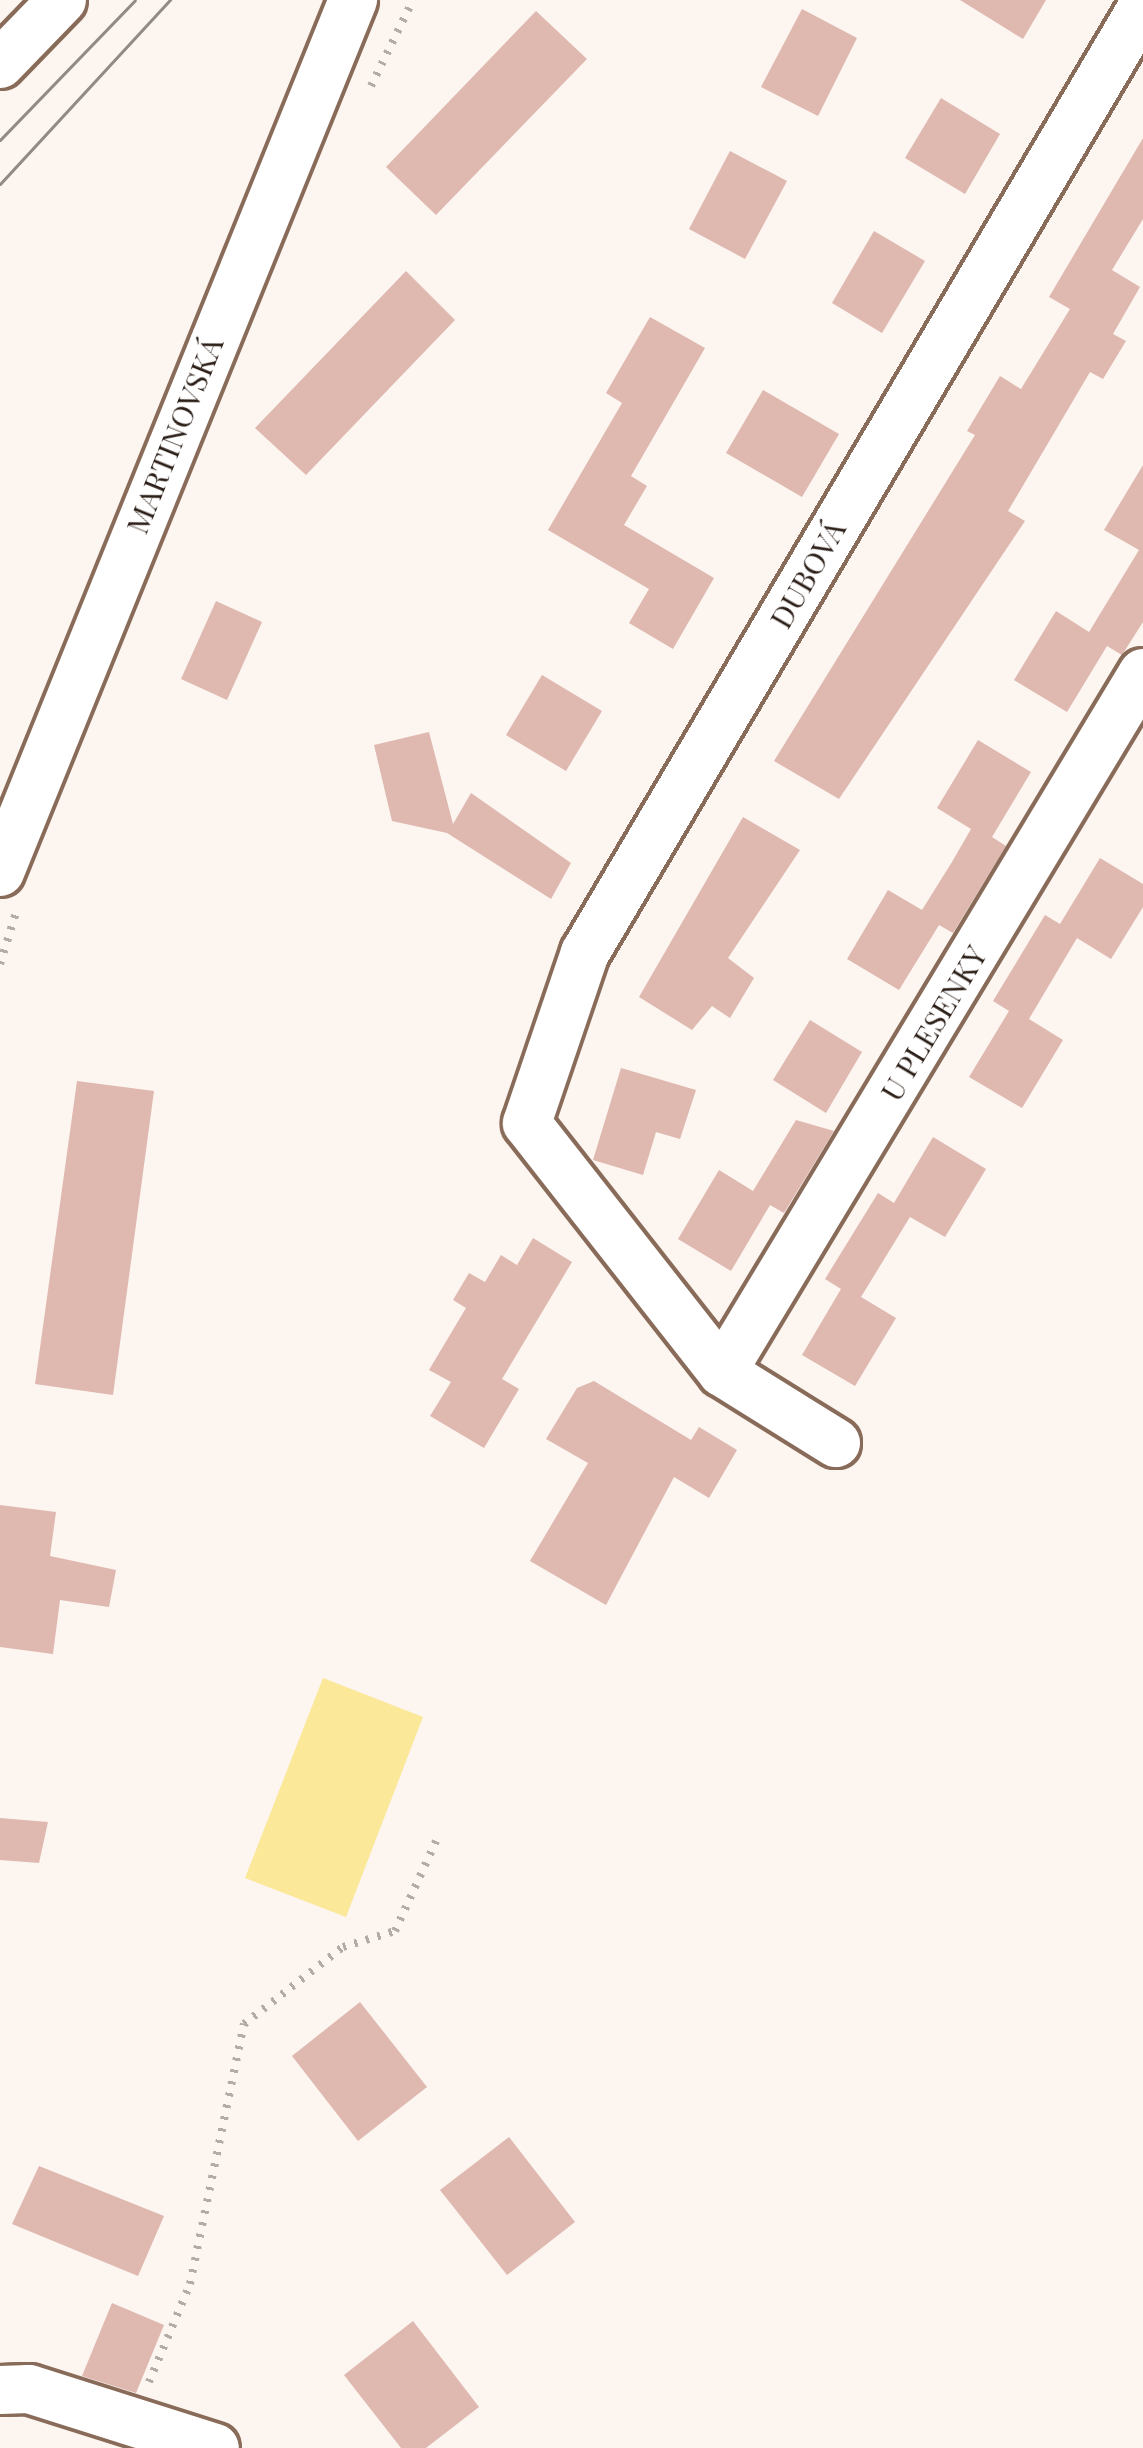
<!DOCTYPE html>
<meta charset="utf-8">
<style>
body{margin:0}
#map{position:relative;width:1143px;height:2448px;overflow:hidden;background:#fcf5f0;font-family:"Playfair Display",serif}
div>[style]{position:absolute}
.green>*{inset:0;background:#fce899}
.building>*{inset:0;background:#dfb8b0}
.path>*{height:8px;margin-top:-4px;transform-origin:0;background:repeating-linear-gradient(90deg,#b4aba5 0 3px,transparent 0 12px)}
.roads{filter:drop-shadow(3px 0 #896b59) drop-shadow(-3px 0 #896b59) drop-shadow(0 3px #896b59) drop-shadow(0 -3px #896b59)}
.minor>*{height:48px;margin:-24px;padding:0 24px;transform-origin:24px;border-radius:24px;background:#fff}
.tram>*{height:3px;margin:-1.5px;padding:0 1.5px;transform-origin:1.5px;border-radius:1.5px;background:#948a84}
span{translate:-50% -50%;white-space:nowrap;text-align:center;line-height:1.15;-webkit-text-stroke:10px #fff;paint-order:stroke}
.street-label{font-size:30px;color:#2b1e17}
</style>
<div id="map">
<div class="green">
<div style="clip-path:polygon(323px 1678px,423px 1717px,346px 1917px,245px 1878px)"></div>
</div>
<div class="building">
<div style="clip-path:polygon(960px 0,1046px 0,1023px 39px)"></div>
<div style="clip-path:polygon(802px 9px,857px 38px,818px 116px,761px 87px)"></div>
<div style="clip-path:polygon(536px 11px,587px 59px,436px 215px,386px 167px)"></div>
<div style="clip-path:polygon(941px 98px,1000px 134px,965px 194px,905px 158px)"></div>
<div style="clip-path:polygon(1143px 138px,1143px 219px,1112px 270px,1140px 287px,1113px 334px,1126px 341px,1103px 379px,1090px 372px,1008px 511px,1025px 521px,839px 799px,774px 761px,975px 435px,967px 431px,1000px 376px,1021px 389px,1070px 309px,1049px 297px)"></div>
<div style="clip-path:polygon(730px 151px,787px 181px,745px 259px,689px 229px)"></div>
<div style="clip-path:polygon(874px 231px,925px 261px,882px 333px,832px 303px)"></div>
<div style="clip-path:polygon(406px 271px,455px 320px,306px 475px,255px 428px)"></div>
<div style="clip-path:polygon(650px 317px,705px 348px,631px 476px,647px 486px,624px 525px,714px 578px,673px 649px,629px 623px,649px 589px,548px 530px,622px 403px,606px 393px)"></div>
<div style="clip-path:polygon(763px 390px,839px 434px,802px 497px,726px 453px)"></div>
<div style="clip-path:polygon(1143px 465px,1143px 622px,1122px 655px,1107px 646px,1067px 712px,1014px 680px,1056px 611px,1089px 632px,1139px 550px,1104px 530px)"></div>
<div style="clip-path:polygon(216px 601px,262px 622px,227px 700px,181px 679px)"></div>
<div style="clip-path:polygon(542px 675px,602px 711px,566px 771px,506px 735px)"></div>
<div style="clip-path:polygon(429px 732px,453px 824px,471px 793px,571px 863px,551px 899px,447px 833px,392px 821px,374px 745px)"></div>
<div style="clip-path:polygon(978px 740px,1031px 772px,992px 837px,1006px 846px,953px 933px,939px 925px,899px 990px,847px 959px,888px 890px,922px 910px,952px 862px,971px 829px,937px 808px)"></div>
<div style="clip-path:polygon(743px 817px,800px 850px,728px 958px,754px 978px,730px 1018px,712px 1006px,692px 1030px,639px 997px)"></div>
<div style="clip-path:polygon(1100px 858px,1143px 884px,1143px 907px,1111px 959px,1077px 938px,1029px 1019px,1063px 1040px,1022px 1108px,969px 1077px,1009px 1011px,993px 1001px,1045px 915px,1060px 924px)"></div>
<div style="clip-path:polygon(810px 1020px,862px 1052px,826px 1113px,773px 1080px)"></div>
<div style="clip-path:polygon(621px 1068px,696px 1090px,680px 1139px,656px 1132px,643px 1175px,593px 1160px)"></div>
<div style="clip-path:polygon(77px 1081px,154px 1091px,113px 1395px,35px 1384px)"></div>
<div style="clip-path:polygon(796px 1120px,834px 1131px,784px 1213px,770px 1205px,731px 1271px,678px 1239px,719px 1170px,753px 1191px)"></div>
<div style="clip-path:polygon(933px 1137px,986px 1169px,945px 1237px,910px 1217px,861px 1297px,896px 1318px,855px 1386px,802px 1355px,841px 1289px,825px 1279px,878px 1193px,894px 1203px)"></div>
<div style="clip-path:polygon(533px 1238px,572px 1262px,502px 1379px,519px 1389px,484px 1448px,430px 1416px,451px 1382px,429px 1370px,466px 1308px,453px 1300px,469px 1273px,485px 1282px,501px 1255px,517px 1265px)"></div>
<div style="clip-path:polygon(594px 1381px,691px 1440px,699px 1427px,737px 1450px,709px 1498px,674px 1477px,606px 1605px,530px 1561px,588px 1463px,546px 1439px,577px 1388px)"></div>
<div style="clip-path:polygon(0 1505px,56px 1512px,50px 1556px,116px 1570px,109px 1607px,60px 1600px,53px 1654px,0 1647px)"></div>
<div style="clip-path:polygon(0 1818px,48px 1822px,39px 1863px,0 1860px)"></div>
<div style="clip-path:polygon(360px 2002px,427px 2087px,358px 2141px,292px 2056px)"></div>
<div style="clip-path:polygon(509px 2137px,575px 2222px,507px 2275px,440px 2190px)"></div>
<div style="clip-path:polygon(39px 2166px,164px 2216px,138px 2276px,12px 2224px)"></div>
<div style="clip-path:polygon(112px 2303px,164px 2325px,136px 2393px,82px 2376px)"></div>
<div style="clip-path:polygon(413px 2321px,479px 2407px,426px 2448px,401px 2448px,344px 2375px)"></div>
</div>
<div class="path">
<div style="left:371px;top:86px;width:96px;rotate:-64deg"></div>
<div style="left:0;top:964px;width:58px;rotate:-72.8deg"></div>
<div style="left:149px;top:2382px;width:106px;rotate:-67.3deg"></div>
<div style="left:190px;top:2284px;width:266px;rotate:-78.3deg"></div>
<div style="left:244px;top:2024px;width:125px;rotate:-37.9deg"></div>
<div style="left:343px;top:1947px;width:54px;rotate:-17.1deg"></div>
<div style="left:395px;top:1931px;width:99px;rotate:-65.5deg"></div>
</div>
<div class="roads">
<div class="minor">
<div style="left:0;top:64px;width:89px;rotate:-45.9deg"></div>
<div style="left:0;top:872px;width:941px;rotate:-67.96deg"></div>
<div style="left:722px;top:1372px;width:816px;rotate:-58.94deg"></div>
<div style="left:836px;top:1443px;width:134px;rotate:-148.1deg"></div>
<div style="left:722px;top:1372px;width:316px;rotate:-128.1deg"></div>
<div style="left:527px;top:1123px;width:180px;rotate:-71.2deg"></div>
<div style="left:585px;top:953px;width:1099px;rotate:-59.49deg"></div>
<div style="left:0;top:2390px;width:29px;rotate:-2deg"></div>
<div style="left:29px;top:2389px;width:195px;rotate:17.6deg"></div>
</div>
</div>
<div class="tram">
<div style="left:0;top:140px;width:194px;rotate:-46deg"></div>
<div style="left:0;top:184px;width:251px;rotate:-47.3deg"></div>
</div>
<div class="street-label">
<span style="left:174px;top:435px;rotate:-68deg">MARTINOVSKÁ</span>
<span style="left:807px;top:574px;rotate:-60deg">DUBOVÁ</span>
<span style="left:933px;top:1023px;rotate:-59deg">U PLESENKY</span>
</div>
</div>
